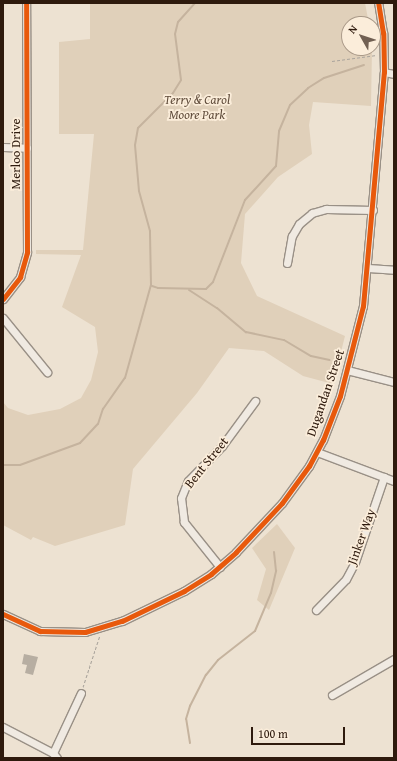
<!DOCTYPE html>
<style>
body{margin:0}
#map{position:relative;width:397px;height:761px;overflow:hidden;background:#ede2d2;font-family:"Gentium Book Plus",serif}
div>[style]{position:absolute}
.green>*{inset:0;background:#e0d0ba}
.stream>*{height:2px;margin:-1px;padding:0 1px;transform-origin:1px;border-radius:1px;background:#c5b39e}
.building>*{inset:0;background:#b7aea2}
.path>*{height:1px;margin-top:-0.5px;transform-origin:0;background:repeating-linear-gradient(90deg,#aaa49c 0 3px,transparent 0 5px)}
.roads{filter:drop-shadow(1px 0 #999086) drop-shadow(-1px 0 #999086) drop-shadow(0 1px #999086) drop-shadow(0 -1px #999086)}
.minor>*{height:7px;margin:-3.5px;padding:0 3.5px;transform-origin:3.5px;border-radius:3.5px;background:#f0eae2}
.cycleway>*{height:5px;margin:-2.5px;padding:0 2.5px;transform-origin:2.5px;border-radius:2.5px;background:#e8590c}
span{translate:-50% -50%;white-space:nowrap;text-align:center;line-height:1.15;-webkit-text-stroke:3.5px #fbedda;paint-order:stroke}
.park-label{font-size:13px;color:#604c3b;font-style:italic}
.street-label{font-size:13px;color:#2e1a0d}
.frame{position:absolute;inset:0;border:4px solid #2e1a0d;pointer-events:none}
.north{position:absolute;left:341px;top:16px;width:40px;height:40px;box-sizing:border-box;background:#fbedda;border:1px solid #a99988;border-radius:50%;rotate:309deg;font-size:11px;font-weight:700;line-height:16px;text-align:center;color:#2e1a0d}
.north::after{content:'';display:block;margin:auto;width:14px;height:18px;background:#716052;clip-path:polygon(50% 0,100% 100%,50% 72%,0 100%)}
.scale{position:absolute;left:251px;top:727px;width:94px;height:18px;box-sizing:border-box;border:2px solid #2e1a0d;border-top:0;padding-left:5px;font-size:12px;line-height:14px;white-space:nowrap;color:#2e1a0d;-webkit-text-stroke:3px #fbedda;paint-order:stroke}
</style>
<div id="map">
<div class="green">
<div style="clip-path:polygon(90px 3px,365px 3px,369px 24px,349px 24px,349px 48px,372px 48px,371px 106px,313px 102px,309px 125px,312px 154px,278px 177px,245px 214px,241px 263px,257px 296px,345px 336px,333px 384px,303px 376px,264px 351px,229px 348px,197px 393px,133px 469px,125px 525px,55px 546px,33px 537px,31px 540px,3px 525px,3px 402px,8px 408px,28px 415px,60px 409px,81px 398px,91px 380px,98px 352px,95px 327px,62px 307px,81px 255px,36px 254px,36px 250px,83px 250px,94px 134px,59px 134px,59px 42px,90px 39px)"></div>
<div style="clip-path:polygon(277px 524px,295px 548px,269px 610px,257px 600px,266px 569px,252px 548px)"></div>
</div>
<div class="stream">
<div style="left:152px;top:286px;width:6px;rotate:18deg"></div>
<div style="left:158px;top:288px;width:48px;rotate:1.2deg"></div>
<div style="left:206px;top:289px;width:10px;rotate:-45deg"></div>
<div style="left:213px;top:282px;width:88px;rotate:-68.7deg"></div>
<div style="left:245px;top:200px;width:46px;rotate:-47.6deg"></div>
<div style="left:276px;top:166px;width:35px;rotate:-85deg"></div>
<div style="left:279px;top:131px;width:28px;rotate:-67deg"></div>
<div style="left:290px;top:105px;width:25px;rotate:-43deg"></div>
<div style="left:308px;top:88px;width:19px;rotate:-32deg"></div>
<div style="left:324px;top:78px;width:42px;rotate:-18deg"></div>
<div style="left:189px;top:290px;width:33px;rotate:33deg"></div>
<div style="left:217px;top:308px;width:38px;rotate:40deg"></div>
<div style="left:246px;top:332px;width:39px;rotate:12deg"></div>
<div style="left:284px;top:340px;width:31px;rotate:31deg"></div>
<div style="left:311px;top:356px;width:19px;rotate:12deg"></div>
<div style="left:3px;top:465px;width:17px"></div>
<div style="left:20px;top:465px;width:64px;rotate:-20.1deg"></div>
<div style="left:80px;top:443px;width:26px;rotate:-47deg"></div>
<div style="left:98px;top:424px;width:16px;rotate:-72deg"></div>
<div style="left:103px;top:409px;width:38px;rotate:-55deg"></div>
<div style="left:125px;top:378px;width:97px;rotate:-74.4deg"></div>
<div style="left:151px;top:285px;width:54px;rotate:-91.1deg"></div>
<div style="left:150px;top:231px;width:41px;rotate:-105.4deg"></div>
<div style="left:139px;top:191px;width:46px;rotate:-95deg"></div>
<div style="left:135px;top:145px;width:17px;rotate:-80deg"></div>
<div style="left:138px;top:128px;width:49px;rotate:-45deg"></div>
<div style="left:173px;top:93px;width:15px;rotate:-58deg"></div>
<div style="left:181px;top:80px;width:46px;rotate:-97.4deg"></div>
<div style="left:175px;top:34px;width:12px;rotate:-76deg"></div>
<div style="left:178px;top:22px;width:25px;rotate:-48deg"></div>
<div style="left:190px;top:743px;width:24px;rotate:-99deg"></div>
<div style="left:186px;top:719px;width:14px;rotate:-73deg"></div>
<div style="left:190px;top:706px;width:35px;rotate:-63deg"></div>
<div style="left:206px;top:675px;width:19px;rotate:-51deg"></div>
<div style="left:218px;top:660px;width:47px;rotate:-38.1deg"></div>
<div style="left:255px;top:631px;width:41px;rotate:-67.2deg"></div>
<div style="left:271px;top:593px;width:23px;rotate:-77deg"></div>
<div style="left:276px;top:571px;width:19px;rotate:-96deg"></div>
</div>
<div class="building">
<div style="clip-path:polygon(24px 654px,38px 657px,33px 675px,25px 673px,27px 665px,22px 664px)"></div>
</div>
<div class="path">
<div style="left:332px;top:61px;width:45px;rotate:-7.6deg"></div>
<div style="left:83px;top:687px;width:55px;rotate:-71.9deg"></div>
</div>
<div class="roads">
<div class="minor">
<div style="left:384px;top:72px;width:10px;rotate:11deg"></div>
<div style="left:3px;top:147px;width:24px;rotate:2deg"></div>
<div style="left:287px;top:263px;width:27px;rotate:-80deg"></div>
<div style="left:292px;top:236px;width:14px;rotate:-60deg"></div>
<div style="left:299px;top:224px;width:17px;rotate:-40deg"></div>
<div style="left:312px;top:213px;width:15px;rotate:-16deg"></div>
<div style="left:326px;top:209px;width:47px;rotate:1.2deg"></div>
<div style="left:368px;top:268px;width:26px;rotate:4deg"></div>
<div style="left:3px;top:299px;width:28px;rotate:-52deg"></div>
<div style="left:20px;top:277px;width:26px;rotate:-74deg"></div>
<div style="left:27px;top:252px;width:249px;rotate:-90.2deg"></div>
<div style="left:3px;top:318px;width:70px;rotate:50.8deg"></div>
<div style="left:347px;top:370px;width:49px;rotate:14.3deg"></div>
<div style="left:317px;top:452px;width:82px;rotate:20.6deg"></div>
<div style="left:220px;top:567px;width:58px;rotate:-128.7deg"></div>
<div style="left:184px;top:522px;width:24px;rotate:-97deg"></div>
<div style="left:181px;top:498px;width:18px;rotate:-68deg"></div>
<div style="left:188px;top:481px;width:49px;rotate:-45.8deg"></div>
<div style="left:222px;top:446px;width:56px;rotate:-53.7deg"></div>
<div style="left:316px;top:610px;width:43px;rotate:-45.9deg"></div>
<div style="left:346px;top:579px;width:19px;rotate:-62deg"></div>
<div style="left:355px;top:562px;width:90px;rotate:-71.2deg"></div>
<div style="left:3px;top:614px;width:41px;rotate:24.7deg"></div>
<div style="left:40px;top:631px;width:45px;rotate:1.3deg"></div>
<div style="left:85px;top:632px;width:39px;rotate:-17deg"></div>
<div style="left:122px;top:621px;width:69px;rotate:-25.8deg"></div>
<div style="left:184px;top:591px;width:32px;rotate:-32deg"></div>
<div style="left:211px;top:574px;width:33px;rotate:-41deg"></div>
<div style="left:236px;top:552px;width:67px;rotate:-46.8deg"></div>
<div style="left:282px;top:503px;width:46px;rotate:-53.9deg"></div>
<div style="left:309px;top:466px;width:30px;rotate:-62deg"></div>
<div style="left:323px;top:440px;width:47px;rotate:-68.9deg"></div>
<div style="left:340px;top:396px;width:93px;rotate:-75.7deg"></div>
<div style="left:363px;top:306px;width:235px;rotate:-84.9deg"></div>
<div style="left:384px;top:72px;width:39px;rotate:-91deg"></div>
<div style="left:383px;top:33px;width:30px;rotate:-99deg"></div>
<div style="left:332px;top:695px;width:72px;rotate:-30.1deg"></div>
<div style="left:3px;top:727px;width:56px;rotate:27.5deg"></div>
<div style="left:53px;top:753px;width:6px;rotate:51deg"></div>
<div style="left:53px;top:753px;width:66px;rotate:-65deg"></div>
</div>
</div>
<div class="cycleway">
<div style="left:3px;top:299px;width:28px;rotate:-52deg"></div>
<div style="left:20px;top:277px;width:26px;rotate:-74deg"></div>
<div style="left:27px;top:252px;width:249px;rotate:-90.2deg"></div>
<div style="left:3px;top:614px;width:41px;rotate:24.7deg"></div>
<div style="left:40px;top:631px;width:45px;rotate:1.3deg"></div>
<div style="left:85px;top:632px;width:39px;rotate:-17deg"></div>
<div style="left:122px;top:621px;width:69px;rotate:-25.8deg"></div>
<div style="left:184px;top:591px;width:32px;rotate:-32deg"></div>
<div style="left:211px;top:574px;width:33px;rotate:-41deg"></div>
<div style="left:236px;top:552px;width:67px;rotate:-46.8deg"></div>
<div style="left:282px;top:503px;width:46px;rotate:-53.9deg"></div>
<div style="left:309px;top:466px;width:30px;rotate:-62deg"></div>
<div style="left:323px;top:440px;width:47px;rotate:-68.9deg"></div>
<div style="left:340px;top:396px;width:93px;rotate:-75.7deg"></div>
<div style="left:363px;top:306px;width:235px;rotate:-84.9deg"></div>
<div style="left:384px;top:72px;width:39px;rotate:-91deg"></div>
<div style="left:383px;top:33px;width:30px;rotate:-99deg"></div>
</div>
<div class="park-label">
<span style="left:197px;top:108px">Terry &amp; Carol<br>Moore Park</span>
</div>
<div class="street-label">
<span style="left:16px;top:154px;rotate:-90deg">Merloo Drive</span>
<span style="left:326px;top:393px;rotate:-71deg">Dugandan Street</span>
<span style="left:207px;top:463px;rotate:-51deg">Bent Street</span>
<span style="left:362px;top:537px;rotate:-70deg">Jinker Way</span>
</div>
<div class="frame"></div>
<div class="north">N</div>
<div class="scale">100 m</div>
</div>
